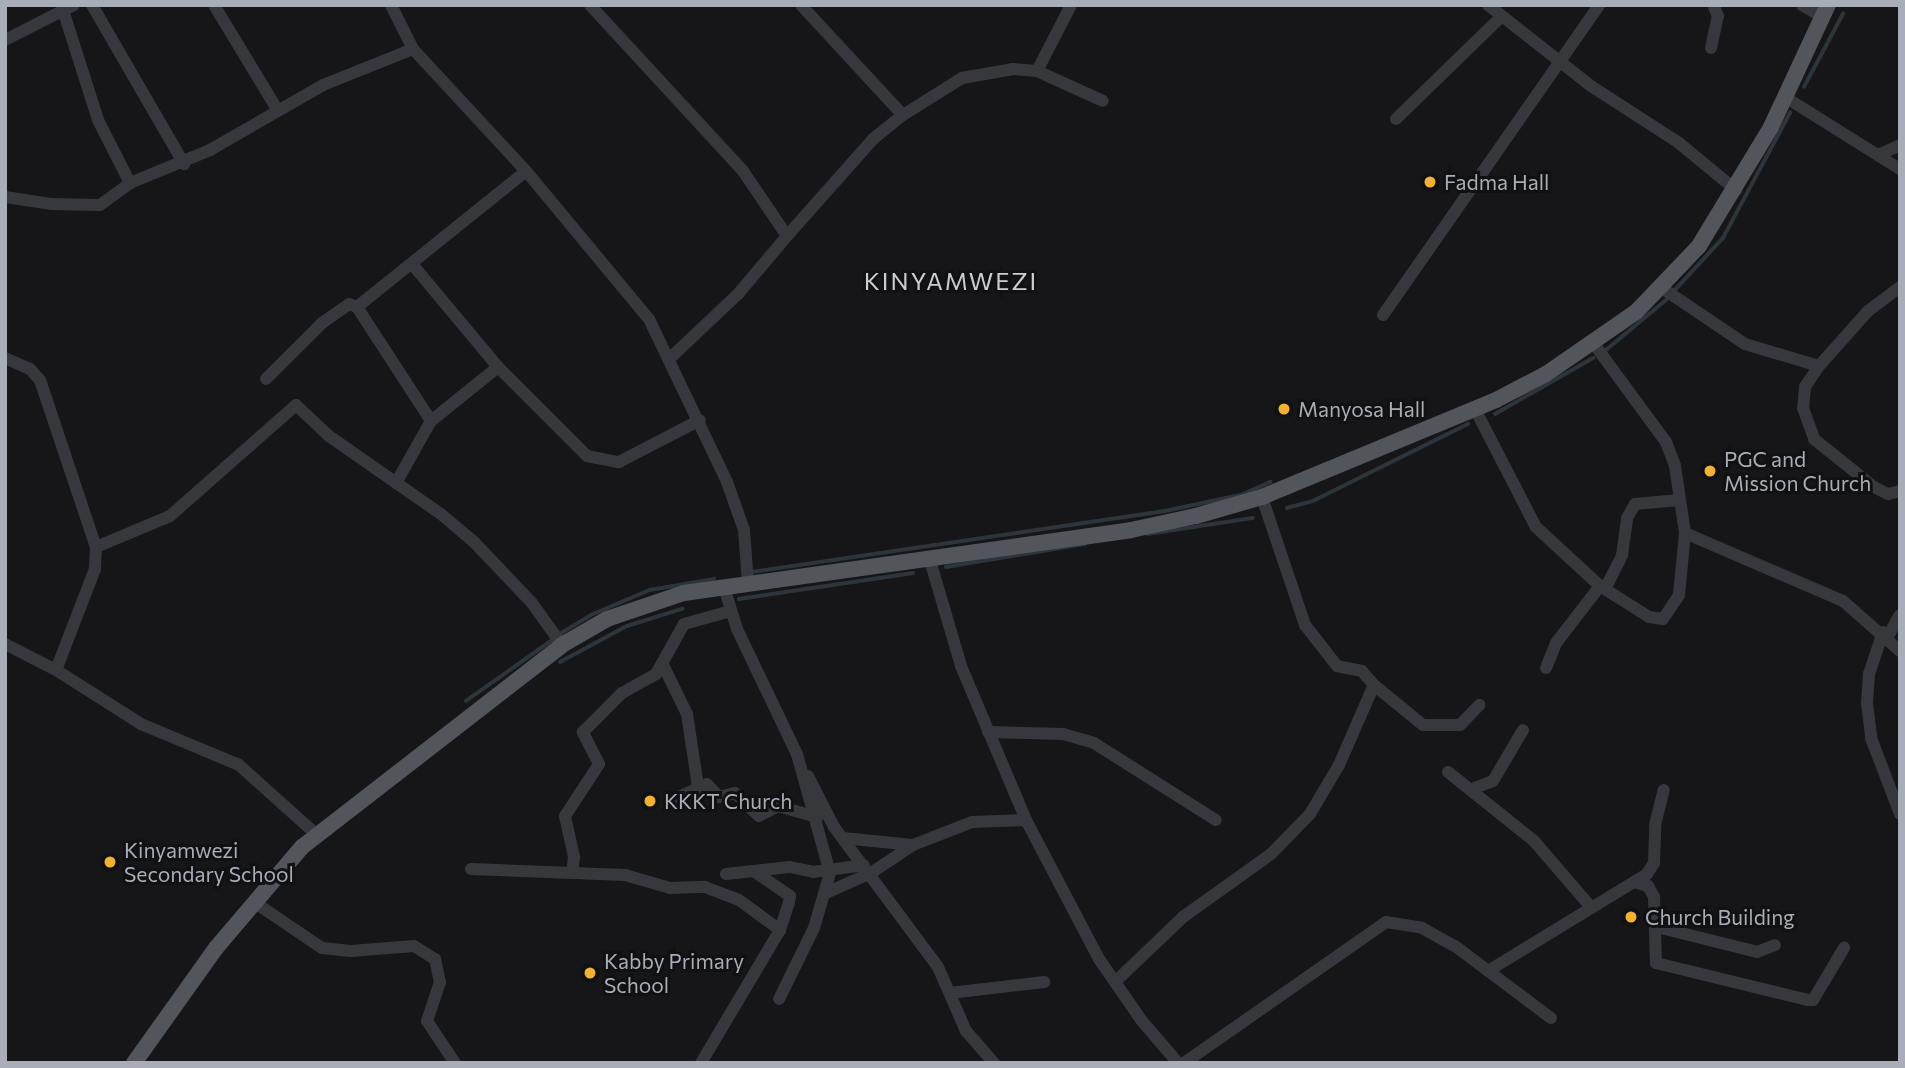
<!DOCTYPE html>
<style>
body{margin:0}
#map{position:relative;width:1905px;height:1068px;overflow:hidden;background:#161618;font-family:Commissioner,sans-serif}
div>[style]{position:absolute}
.stream>*{height:3.5px;margin:-1.75px;padding:0 1.75px;transform-origin:1.75px;border-radius:1.75px;background:#2c353c}
.minor>*{height:12px;margin:-6px;padding:0 6px;transform-origin:6px;border-radius:6px;background:#37383d}
.major>*{height:16px;margin:-8px;padding:0 8px;transform-origin:8px;border-radius:8px;background:#53555c}
.dots>*{width:19px;height:19px;translate:-50% -50%;box-sizing:border-box;border:4px solid #111113;border-radius:50%}
span{translate:-50% -50%;white-space:nowrap;text-align:center;line-height:1.15;-webkit-text-stroke:6px #111113;paint-order:stroke}
.poi-label{font-size:21px;color:#a8adb8}
.left{translate:0 -50%;text-align:left}
.quarter-label{font-size:24px;color:#c9ccd4;letter-spacing:2px}
.frame{position:absolute;inset:0;border:7px solid #a8adb8;pointer-events:none}
</style>
<div id="map">
<div class="stream">
<div style="left:1804px;top:87px;width:83px;rotate:-61.9deg"></div>
<div style="left:1675px;top:290px;width:71px;rotate:-47.3deg"></div>
<div style="left:1723px;top:238px;width:142px;rotate:-61.8deg"></div>
<div style="left:1606px;top:350px;width:78px;rotate:-39.8deg"></div>
<div style="left:1495px;top:414px;width:113px;rotate:-29.7deg"></div>
<div style="left:1287px;top:508px;width:27px;rotate:-15deg"></div>
<div style="left:1313px;top:501px;width:173px;rotate:-26.4deg"></div>
<div style="left:1148px;top:534px;width:106px;rotate:-8.7deg"></div>
<div style="left:946px;top:567px;width:141px;rotate:-9.4deg"></div>
<div style="left:752px;top:572px;width:417px;rotate:-8.4deg"></div>
<div style="left:1165px;top:511px;width:78px;rotate:-11.9deg"></div>
<div style="left:1241px;top:495px;width:32px;rotate:-24deg"></div>
<div style="left:739px;top:599px;width:176px;rotate:-8.5deg"></div>
<div style="left:558px;top:635px;width:39px;rotate:-31deg"></div>
<div style="left:591px;top:615px;width:64px;rotate:-23deg"></div>
<div style="left:650px;top:590px;width:65px;rotate:-9.8deg"></div>
<div style="left:560px;top:662px;width:76px;rotate:-28.2deg"></div>
<div style="left:627px;top:626px;width:58px;rotate:-17.2deg"></div>
<div style="left:466px;top:701px;width:104px;rotate:-35.2deg"></div>
</div>
<div class="minor">
<div style="left:92px;top:5px;width:184px;rotate:59.9deg"></div>
<div style="left:214px;top:5px;width:122px;rotate:58.8deg"></div>
<div style="left:391px;top:5px;width:49px;rotate:63.4deg"></div>
<div style="left:413px;top:49px;width:166px;rotate:47.2deg"></div>
<div style="left:526px;top:171px;width:192px;rotate:50.3deg"></div>
<div style="left:649px;top:319px;width:181px;rotate:64.4deg"></div>
<div style="left:727px;top:482px;width:51px;rotate:70.5deg"></div>
<div style="left:744px;top:530px;width:53px;rotate:85.7deg"></div>
<div style="left:590px;top:5px;width:226px;rotate:47.3deg"></div>
<div style="left:743px;top:171px;width:78px;rotate:55.9deg"></div>
<div style="left:787px;top:236px;width:76px;rotate:130.2deg"></div>
<div style="left:738px;top:294px;width:93px;rotate:136.7deg"></div>
<div style="left:801px;top:5px;width:150px;rotate:47.2deg"></div>
<div style="left:1488px;top:5px;width:131px;rotate:38.2deg"></div>
<div style="left:1591px;top:86px;width:105px;rotate:32.9deg"></div>
<div style="left:1679px;top:143px;width:74px;rotate:39.5deg"></div>
<div style="left:1802px;top:5px;width:24px;rotate:30deg"></div>
<div style="left:63px;top:10px;width:115px;rotate:72.3deg"></div>
<div style="left:98px;top:120px;width:71px;rotate:63.1deg"></div>
<div style="left:5px;top:40px;width:77px;rotate:-26.9deg"></div>
<div style="left:1711px;top:48px;width:33px;rotate:-78deg"></div>
<div style="left:1718px;top:16px;width:12px;rotate:-114deg"></div>
<div style="left:1037px;top:71px;width:74px;rotate:-62.7deg"></div>
<div style="left:1785px;top:97px;width:136px;rotate:32.1deg"></div>
<div style="left:1396px;top:119px;width:146px;rotate:-44.2deg"></div>
<div style="left:1878px;top:155px;width:24px;rotate:-24deg"></div>
<div style="left:5px;top:197px;width:48px;rotate:8.5deg"></div>
<div style="left:52px;top:204px;width:48px;rotate:1.2deg"></div>
<div style="left:100px;top:205px;width:37px;rotate:-36deg"></div>
<div style="left:130px;top:183px;width:87px;rotate:-22.4deg"></div>
<div style="left:210px;top:150px;width:130px;rotate:-29.9deg"></div>
<div style="left:323px;top:85px;width:97px;rotate:-21.8deg"></div>
<div style="left:787px;top:236px;width:130px;rotate:-48.4deg"></div>
<div style="left:873px;top:139px;width:38px;rotate:-39deg"></div>
<div style="left:903px;top:115px;width:70px;rotate:-32.1deg"></div>
<div style="left:962px;top:78px;width:52px;rotate:-10deg"></div>
<div style="left:1013px;top:69px;width:24px;rotate:5deg"></div>
<div style="left:1037px;top:71px;width:72px;rotate:24.4deg"></div>
<div style="left:412px;top:264px;width:134px;rotate:50.1deg"></div>
<div style="left:498px;top:367px;width:126px;rotate:45deg"></div>
<div style="left:587px;top:456px;width:33px;rotate:11deg"></div>
<div style="left:619px;top:462px;width:91px;rotate:-27.4deg"></div>
<div style="left:1900px;top:287px;width:40px;rotate:143deg"></div>
<div style="left:1868px;top:311px;width:74px;rotate:131.7deg"></div>
<div style="left:1819px;top:366px;width:25px;rotate:124deg"></div>
<div style="left:1805px;top:387px;width:21px;rotate:95deg"></div>
<div style="left:1803px;top:408px;width:33px;rotate:70deg"></div>
<div style="left:1814px;top:439px;width:77px;rotate:38.7deg"></div>
<div style="left:1874px;top:487px;width:16px;rotate:27deg"></div>
<div style="left:1888px;top:494px;width:12px;rotate:-14deg"></div>
<div style="left:1662px;top:288px;width:100px;rotate:34deg"></div>
<div style="left:1745px;top:344px;width:77px;rotate:16.6deg"></div>
<div style="left:357px;top:307px;width:217px;rotate:-38.8deg"></div>
<div style="left:1383px;top:315px;width:378px;rotate:-55.1deg"></div>
<div style="left:1594px;top:344px;width:122px;rotate:53.7deg"></div>
<div style="left:1666px;top:442px;width:26px;rotate:69deg"></div>
<div style="left:1675px;top:466px;width:68px;rotate:81.5deg"></div>
<div style="left:1685px;top:533px;width:172px;rotate:23.3deg"></div>
<div style="left:1843px;top:601px;width:76px;rotate:41.3deg"></div>
<div style="left:5px;top:358px;width:27px;rotate:24deg"></div>
<div style="left:30px;top:369px;width:15px;rotate:48deg"></div>
<div style="left:40px;top:380px;width:176px;rotate:71.5deg"></div>
<div style="left:96px;top:547px;width:22px;rotate:93deg"></div>
<div style="left:95px;top:569px;width:108px;rotate:111.1deg"></div>
<div style="left:266px;top:379px;width:79px;rotate:-45deg"></div>
<div style="left:322px;top:323px;width:33px;rotate:-35deg"></div>
<div style="left:349px;top:304px;width:9px;rotate:21deg"></div>
<div style="left:357px;top:307px;width:136px;rotate:57deg"></div>
<div style="left:1475px;top:409px;width:133px;rotate:62.7deg"></div>
<div style="left:1536px;top:527px;width:87px;rotate:42.7deg"></div>
<div style="left:1600px;top:586px;width:58px;rotate:32.3deg"></div>
<div style="left:1649px;top:617px;width:14px;rotate:8deg"></div>
<div style="left:1663px;top:619px;width:29px;rotate:-56deg"></div>
<div style="left:1679px;top:595px;width:62px;rotate:-84.5deg"></div>
<div style="left:396px;top:483px;width:71px;rotate:-60.6deg"></div>
<div style="left:431px;top:421px;width:86px;rotate:-38.9deg"></div>
<div style="left:96px;top:547px;width:80px;rotate:-22.7deg"></div>
<div style="left:170px;top:516px;width:168px;rotate:-41.4deg"></div>
<div style="left:296px;top:405px;width:45px;rotate:43.2deg"></div>
<div style="left:329px;top:436px;width:136px;rotate:34.9deg"></div>
<div style="left:441px;top:514px;width:43px;rotate:40.3deg"></div>
<div style="left:474px;top:542px;width:84px;rotate:46.4deg"></div>
<div style="left:532px;top:603px;width:52px;rotate:54.5deg"></div>
<div style="left:929px;top:557px;width:114px;rotate:73.6deg"></div>
<div style="left:961px;top:666px;width:167px;rotate:67.1deg"></div>
<div style="left:1026px;top:820px;width:157px;rotate:62.3deg"></div>
<div style="left:1099px;top:959px;width:75px;rotate:55.3deg"></div>
<div style="left:1142px;top:1021px;width:55px;rotate:49.4deg"></div>
<div style="left:724px;top:587px;width:44px;rotate:72.8deg"></div>
<div style="left:737px;top:629px;width:139px;rotate:64.4deg"></div>
<div style="left:797px;top:754px;width:123px;rotate:74.5deg"></div>
<div style="left:830px;top:873px;width:57px;rotate:106.2deg"></div>
<div style="left:814px;top:928px;width:79px;rotate:116.2deg"></div>
<div style="left:1605px;top:589px;width:38px;rotate:-63deg"></div>
<div style="left:1622px;top:555px;width:37px;rotate:-82deg"></div>
<div style="left:1627px;top:518px;width:16px;rotate:-60deg"></div>
<div style="left:1635px;top:504px;width:44px;rotate:-5.2deg"></div>
<div style="left:1883px;top:632px;width:44px;rotate:108.4deg"></div>
<div style="left:1869px;top:674px;width:29px;rotate:94deg"></div>
<div style="left:1867px;top:703px;width:35px;rotate:83deg"></div>
<div style="left:1871px;top:738px;width:81px;rotate:69.1deg"></div>
<div style="left:1887px;top:638px;width:26px;rotate:-61deg"></div>
<div style="left:5px;top:644px;width:57px;rotate:27deg"></div>
<div style="left:56px;top:670px;width:101px;rotate:32.4deg"></div>
<div style="left:141px;top:724px;width:106px;rotate:22.7deg"></div>
<div style="left:239px;top:765px;width:105px;rotate:41.9deg"></div>
<div style="left:663px;top:665px;width:55px;rotate:63.9deg"></div>
<div style="left:687px;top:714px;width:74px;rotate:81.4deg"></div>
<div style="left:1546px;top:668px;width:27px;rotate:-68deg"></div>
<div style="left:1556px;top:643px;width:72px;rotate:-52.3deg"></div>
<div style="left:1374px;top:685px;width:63px;rotate:39.2deg"></div>
<div style="left:1423px;top:725px;width:37px"></div>
<div style="left:1460px;top:725px;width:28px;rotate:-46deg"></div>
<div style="left:988px;top:732px;width:75px;rotate:1.5deg"></div>
<div style="left:1063px;top:734px;width:32px;rotate:16deg"></div>
<div style="left:1094px;top:743px;width:144px;rotate:32.3deg"></div>
<div style="left:1448px;top:772px;width:110px;rotate:38.7deg"></div>
<div style="left:1534px;top:841px;width:86px;rotate:49.3deg"></div>
<div style="left:808px;top:776px;width:57px;rotate:63deg"></div>
<div style="left:834px;top:827px;width:174px;rotate:53.4deg"></div>
<div style="left:938px;top:967px;width:70px;rotate:66.4deg"></div>
<div style="left:966px;top:1031px;width:43px;rotate:48.8deg"></div>
<div style="left:1472px;top:789px;width:22px;rotate:-21deg"></div>
<div style="left:1493px;top:781px;width:59px;rotate:-59.5deg"></div>
<div style="left:674px;top:799px;width:36px;rotate:-24deg"></div>
<div style="left:707px;top:784px;width:18px;rotate:47deg"></div>
<div style="left:719px;top:797px;width:16px;rotate:-14deg"></div>
<div style="left:735px;top:793px;width:33px;rotate:44deg"></div>
<div style="left:759px;top:816px;width:21px;rotate:-28deg"></div>
<div style="left:778px;top:806px;width:41px;rotate:15.8deg"></div>
<div style="left:843px;top:838px;width:70px;rotate:5.7deg"></div>
<div style="left:471px;top:869px;width:154px;rotate:2.2deg"></div>
<div style="left:625px;top:875px;width:47px;rotate:16.1deg"></div>
<div style="left:670px;top:888px;width:35px;rotate:-2deg"></div>
<div style="left:705px;top:887px;width:36px;rotate:21deg"></div>
<div style="left:739px;top:900px;width:51px;rotate:36.2deg"></div>
<div style="left:572px;top:872px;width:15px;rotate:-82deg"></div>
<div style="left:574px;top:857px;width:42px;rotate:-102.4deg"></div>
<div style="left:565px;top:816px;width:62px;rotate:-56.8deg"></div>
<div style="left:599px;top:764px;width:36px;rotate:-117deg"></div>
<div style="left:583px;top:732px;width:55px;rotate:-45deg"></div>
<div style="left:622px;top:693px;width:39px;rotate:-29deg"></div>
<div style="left:656px;top:674px;width:57px;rotate:-60.8deg"></div>
<div style="left:684px;top:624px;width:49px;rotate:-15.5deg"></div>
<div style="left:726px;top:874px;width:64px;rotate:-6.2deg"></div>
<div style="left:790px;top:867px;width:24px;rotate:12deg"></div>
<div style="left:813px;top:872px;width:51px;rotate:-7.8deg"></div>
<div style="left:1634px;top:882px;width:15px;rotate:16deg"></div>
<div style="left:1648px;top:886px;width:13px;rotate:61deg"></div>
<div style="left:1654px;top:897px;width:66px;rotate:88.3deg"></div>
<div style="left:1656px;top:963px;width:156px;rotate:13.7deg"></div>
<div style="left:1808px;top:1000px;width:5px"></div>
<div style="left:1813px;top:1000px;width:61px;rotate:-59.2deg"></div>
<div style="left:826px;top:893px;width:49px;rotate:-24deg"></div>
<div style="left:871px;top:873px;width:50px;rotate:-33.7deg"></div>
<div style="left:913px;top:845px;width:63px;rotate:-21.3deg"></div>
<div style="left:972px;top:822px;width:54px;rotate:-2.1deg"></div>
<div style="left:254px;top:902px;width:82px;rotate:34.1deg"></div>
<div style="left:322px;top:948px;width:29px;rotate:6deg"></div>
<div style="left:351px;top:951px;width:63px;rotate:-4.5deg"></div>
<div style="left:414px;top:946px;width:25px;rotate:32deg"></div>
<div style="left:435px;top:959px;width:24px;rotate:78deg"></div>
<div style="left:440px;top:982px;width:41px;rotate:108.4deg"></div>
<div style="left:427px;top:1021px;width:50px;rotate:56.3deg"></div>
<div style="left:1657px;top:927px;width:103px;rotate:14deg"></div>
<div style="left:1757px;top:952px;width:19px;rotate:-21deg"></div>
<div style="left:1488px;top:971px;width:186px;rotate:-31.4deg"></div>
<div style="left:1647px;top:874px;width:13px;rotate:-58deg"></div>
<div style="left:1654px;top:863px;width:38px;rotate:-88deg"></div>
<div style="left:1655px;top:825px;width:36px;rotate:-76deg"></div>
<div style="left:1115px;top:982px;width:94px;rotate:-43.7deg"></div>
<div style="left:1183px;top:917px;width:108px;rotate:-35.6deg"></div>
<div style="left:1271px;top:854px;width:56px;rotate:-45.7deg"></div>
<div style="left:1310px;top:814px;width:57px;rotate:-59.4deg"></div>
<div style="left:1339px;top:765px;width:87px;rotate:-66.4deg"></div>
<div style="left:1374px;top:685px;width:18px;rotate:-131deg"></div>
<div style="left:1362px;top:671px;width:25px;rotate:-169deg"></div>
<div style="left:1337px;top:666px;width:52px;rotate:-128deg"></div>
<div style="left:1305px;top:625px;width:135px;rotate:-108.6deg"></div>
<div style="left:950px;top:993px;width:95px;rotate:-6.7deg"></div>
<div style="left:701px;top:1063px;width:155px;rotate:-59.3deg"></div>
<div style="left:780px;top:930px;width:28px;rotate:-72deg"></div>
<div style="left:789px;top:903px;width:7px;rotate:-82deg"></div>
<div style="left:790px;top:896px;width:42px;rotate:-145.6deg"></div>
<div style="left:1184px;top:1063px;width:246px;rotate:-34.9deg"></div>
<div style="left:1386px;top:922px;width:36px;rotate:9deg"></div>
<div style="left:1422px;top:928px;width:38px;rotate:29deg"></div>
<div style="left:1455px;top:946px;width:120px;rotate:36.9deg"></div>
</div>
<div class="major">
<div style="left:134px;top:1063px;width:141px;rotate:-54.5deg"></div>
<div style="left:216px;top:948px;width:133px;rotate:-49.6deg"></div>
<div style="left:302px;top:847px;width:329px;rotate:-37.8deg"></div>
<div style="left:562px;top:645px;width:52px;rotate:-30deg"></div>
<div style="left:607px;top:619px;width:81px;rotate:-18.7deg"></div>
<div style="left:684px;top:593px;width:451px;rotate:-8deg"></div>
<div style="left:1131px;top:530px;width:66px;rotate:-12.2deg"></div>
<div style="left:1196px;top:516px;width:69px;rotate:-16.1deg"></div>
<div style="left:1262px;top:497px;width:253px;rotate:-22.5deg"></div>
<div style="left:1496px;top:400px;width:56px;rotate:-27.5deg"></div>
<div style="left:1546px;top:374px;width:109px;rotate:-34.6deg"></div>
<div style="left:1636px;top:312px;width:91px;rotate:-46.3deg"></div>
<div style="left:1699px;top:246px;width:139px;rotate:-58.8deg"></div>
<div style="left:1771px;top:127px;width:135px;rotate:-65deg"></div>
</div>
<div class="dots">
<div style="left:1430px;top:182px;background:#f2b134"></div>
<div style="left:1284px;top:409px;background:#f2b134"></div>
<div style="left:1710px;top:471px;background:#f2b134"></div>
<div style="left:650px;top:801px;background:#f2b134"></div>
<div style="left:110px;top:862px;background:#f2b134"></div>
<div style="left:1631px;top:917px;background:#f2b134"></div>
<div style="left:590px;top:973px;background:#f2b134"></div>
</div>
<div class="poi-label">
<span class="left" style="left:1444px;top:182px">Fadma Hall</span>
<span class="left" style="left:1298px;top:409px">Manyosa Hall</span>
<span class="left" style="left:1724px;top:471px">PGC and<br>Mission Church</span>
<span class="left" style="left:664px;top:801px">KKKT Church</span>
<span class="left" style="left:124px;top:862px">Kinyamwezi<br>Secondary School</span>
<span class="left" style="left:1645px;top:917px">Church Building</span>
<span class="left" style="left:604px;top:973px">Kabby Primary<br>School</span>
</div>
<div class="quarter-label">
<span style="left:951px;top:281px">KINYAMWEZI</span>
</div>
<div class="frame"></div>
</div>
